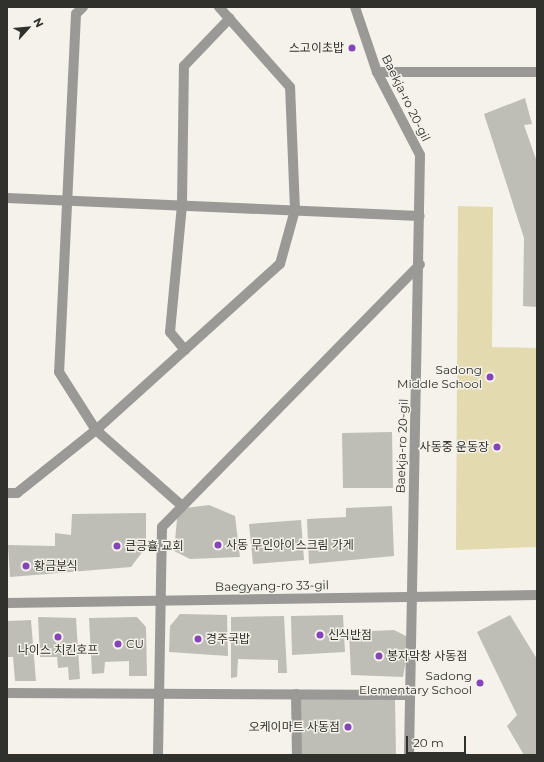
<!DOCTYPE html>
<meta charset="utf-8">
<style>
body{margin:0}
#map{position:relative;width:544px;height:762px;overflow:hidden;background:#f4f2ea;font-family:Montserrat,"Noto Sans KR",sans-serif}
div>[style]{position:absolute}
.green>*{inset:0;background:#e3daaf}
.building>*{inset:0;background:#bfbeb6}
.lane>*{height:10px;margin:-5px;padding:0 5px;transform-origin:5px;border-radius:5px;background:#9a9996}
.street>*{height:10px;margin:-5px;padding:0 5px;transform-origin:5px;border-radius:5px;background:#9a9996}
.dots>*{width:11px;height:11px;translate:-50% -50%;box-sizing:border-box;border:2px solid #f4f2ea;border-radius:50%}
span{translate:-50% -50%;white-space:nowrap;text-align:center;line-height:1.15;-webkit-text-stroke:3px #f4f2ea;paint-order:stroke}
.poi-label{font-size:12px;color:#30302d}
.right{translate:-100% -50%;text-align:right}
.left{translate:0 -50%;text-align:left}
.street-label{font-size:12px;color:#30302d}
.frame{position:absolute;inset:0;border:8px solid #30302d;pointer-events:none}
.north{position:absolute;left:8px;top:8px;width:40px;height:40px;-webkit-text-stroke:3px #f4f2ea;paint-order:stroke;rotate:63deg;font-size:11px;font-weight:700;line-height:16px;text-align:center;color:#30302d}
.north::after{content:'';display:block;margin:auto;width:14px;height:18px;background:#30302d;clip-path:polygon(50% 0,100% 100%,50% 72%,0 100%)}
.scale{position:absolute;left:406px;top:736px;width:60px;height:18px;box-sizing:border-box;border:2px solid #30302d;border-top:0;padding-left:5px;font-size:12px;line-height:14px;white-space:nowrap;color:#30302d;-webkit-text-stroke:3px #f4f2ea;paint-order:stroke}
</style>
<div id="map">
<div class="green">
<div style="clip-path:polygon(458px 206px,493px 207px,492px 347px,537px 348px,537px 547px,456px 550px)"></div>
</div>
<div class="building">
<div style="clip-path:polygon(525px 98px,532px 124px,524px 125px,537px 162px,537px 307px,523px 306px,524px 238px,484px 114px)"></div>
<div style="clip-path:polygon(392px 432px,393px 488px,343px 488px,342px 433px)"></div>
<div style="clip-path:polygon(209px 505px,235px 516px,240px 557px,190px 559px,174px 551px,178px 509px)"></div>
<div style="clip-path:polygon(392px 506px,394px 556px,309px 564px,307px 519px,346px 517px,346px 508px)"></div>
<div style="clip-path:polygon(146px 513px,146px 547px,131px 567px,10px 577px,8px 545px,55px 546px,55px 533px,71px 535px,72px 514px)"></div>
<div style="clip-path:polygon(301px 520px,304px 560px,253px 564px,249px 524px)"></div>
<div style="clip-path:polygon(180px 614px,227px 615px,228px 656px,169px 652px,170px 626px)"></div>
<div style="clip-path:polygon(343px 615px,345px 652px,292px 655px,291px 616px)"></div>
<div style="clip-path:polygon(510px 615px,537px 659px,537px 755px,524px 755px,507px 726px,517px 715px,477px 632px)"></div>
<div style="clip-path:polygon(284px 616px,287px 673px,278px 673px,278px 660px,238px 659px,237px 677px,231px 678px,231px 617px)"></div>
<div style="clip-path:polygon(38px 617px,76px 618px,80px 679px,69px 680px,68px 667px,58px 668px,57px 657px,40px 657px)"></div>
<div style="clip-path:polygon(137px 617px,146px 627px,147px 676px,129px 676px,129px 661px,105px 662px,104px 673px,92px 674px,89px 618px)"></div>
<div style="clip-path:polygon(31px 620px,36px 681px,15px 681px,13px 657px,7px 657px,7px 621px)"></div>
<div style="clip-path:polygon(394px 630px,410px 638px,403px 677px,351px 675px,349px 632px)"></div>
<div style="clip-path:polygon(299px 699px,395px 699px,396px 755px,300px 755px)"></div>
</div>
<div class="lane">
<div style="left:83px;top:7px;width:10px;rotate:135deg"></div>
<div style="left:76px;top:14px;width:358px;rotate:92.7deg"></div>
<div style="left:59px;top:372px;width:69px;rotate:57.5deg"></div>
<div style="left:96px;top:430px;width:113px;rotate:41.4deg"></div>
<div style="left:377px;top:72px;width:160px"></div>
<div style="left:7px;top:198px;width:413px;rotate:2.5deg"></div>
<div style="left:185px;top:350px;width:23px;rotate:-130deg"></div>
<div style="left:170px;top:332px;width:128px;rotate:-84.6deg"></div>
<div style="left:182px;top:205px;width:139px;rotate:-89.2deg"></div>
<div style="left:184px;top:66px;width:66px;rotate:-46.2deg"></div>
<div style="left:7px;top:493px;width:10px"></div>
<div style="left:17px;top:493px;width:101px;rotate:-38.6deg"></div>
<div style="left:96px;top:430px;width:248px;rotate:-42.1deg"></div>
<div style="left:280px;top:264px;width:56px;rotate:-74.5deg"></div>
<div style="left:295px;top:210px;width:123px;rotate:-92.3deg"></div>
<div style="left:290px;top:87px;width:107px;rotate:-131.6deg"></div>
<div style="left:7px;top:693px;width:402px;rotate:0.3deg"></div>
<div style="left:296px;top:694px;width:61px;rotate:89.1deg"></div>
<div style="left:158px;top:755px;width:228px;rotate:-89deg"></div>
<div style="left:162px;top:527px;width:368px;rotate:-45.5deg"></div>
</div>
<div class="street">
<div style="left:355px;top:7px;width:69px;rotate:71.3deg"></div>
<div style="left:377px;top:72px;width:93px;rotate:62.6deg"></div>
<div style="left:420px;top:155px;width:600px;rotate:91.05deg"></div>
<div style="left:7px;top:603px;width:530px;rotate:-0.86deg"></div>
</div>
<div class="dots">
<div style="left:352px;top:48px;background:#8545b9"></div>
<div style="left:490px;top:377px;background:#8545b9"></div>
<div style="left:497px;top:447px;background:#8545b9"></div>
<div style="left:218px;top:545px;background:#8545b9"></div>
<div style="left:117px;top:546px;background:#8545b9"></div>
<div style="left:26px;top:566px;background:#8545b9"></div>
<div style="left:320px;top:635px;background:#8545b9"></div>
<div style="left:58px;top:637px;background:#8545b9"></div>
<div style="left:198px;top:639px;background:#8545b9"></div>
<div style="left:118px;top:644px;background:#8545b9"></div>
<div style="left:379px;top:656px;background:#8545b9"></div>
<div style="left:480px;top:683px;background:#8545b9"></div>
<div style="left:348px;top:727px;background:#8545b9"></div>
</div>
<div class="poi-label">
<span class="right" style="left:344px;top:48px">스고이초밥</span>
<span class="right" style="left:482px;top:377px">Sadong<br>Middle School</span>
<span class="right" style="left:489px;top:447px">사동중 운동장</span>
<span class="left" style="left:226px;top:545px">사동 무인아이스크림 가게</span>
<span class="left" style="left:125px;top:546px">큰긍휼 교회</span>
<span class="left" style="left:34px;top:566px">황금분식</span>
<span class="left" style="left:328px;top:635px">신식반점</span>
<span class="left" style="left:206px;top:639px">경주국밥</span>
<span class="left" style="left:126px;top:644px">CU</span>
<span style="left:58px;top:650px">나이스 치킨호프</span>
<span class="left" style="left:387px;top:656px">봉자막창 사동점</span>
<span class="right" style="left:472px;top:683px">Sadong<br>Elementary School</span>
<span class="right" style="left:340px;top:727px">오케이마트 사동점</span>
</div>
<div class="street-label">
<span style="left:406px;top:98px;rotate:64deg">Baekja-ro 20-gil</span>
<span style="left:402px;top:446px;rotate:-88deg">Baekja-ro 20-gil</span>
<span style="left:272px;top:586px;rotate:-1deg">Baegyang-ro 33-gil</span>
</div>
<div class="frame"></div>
<div class="north">N</div>
<div class="scale">20 m</div>
</div>
